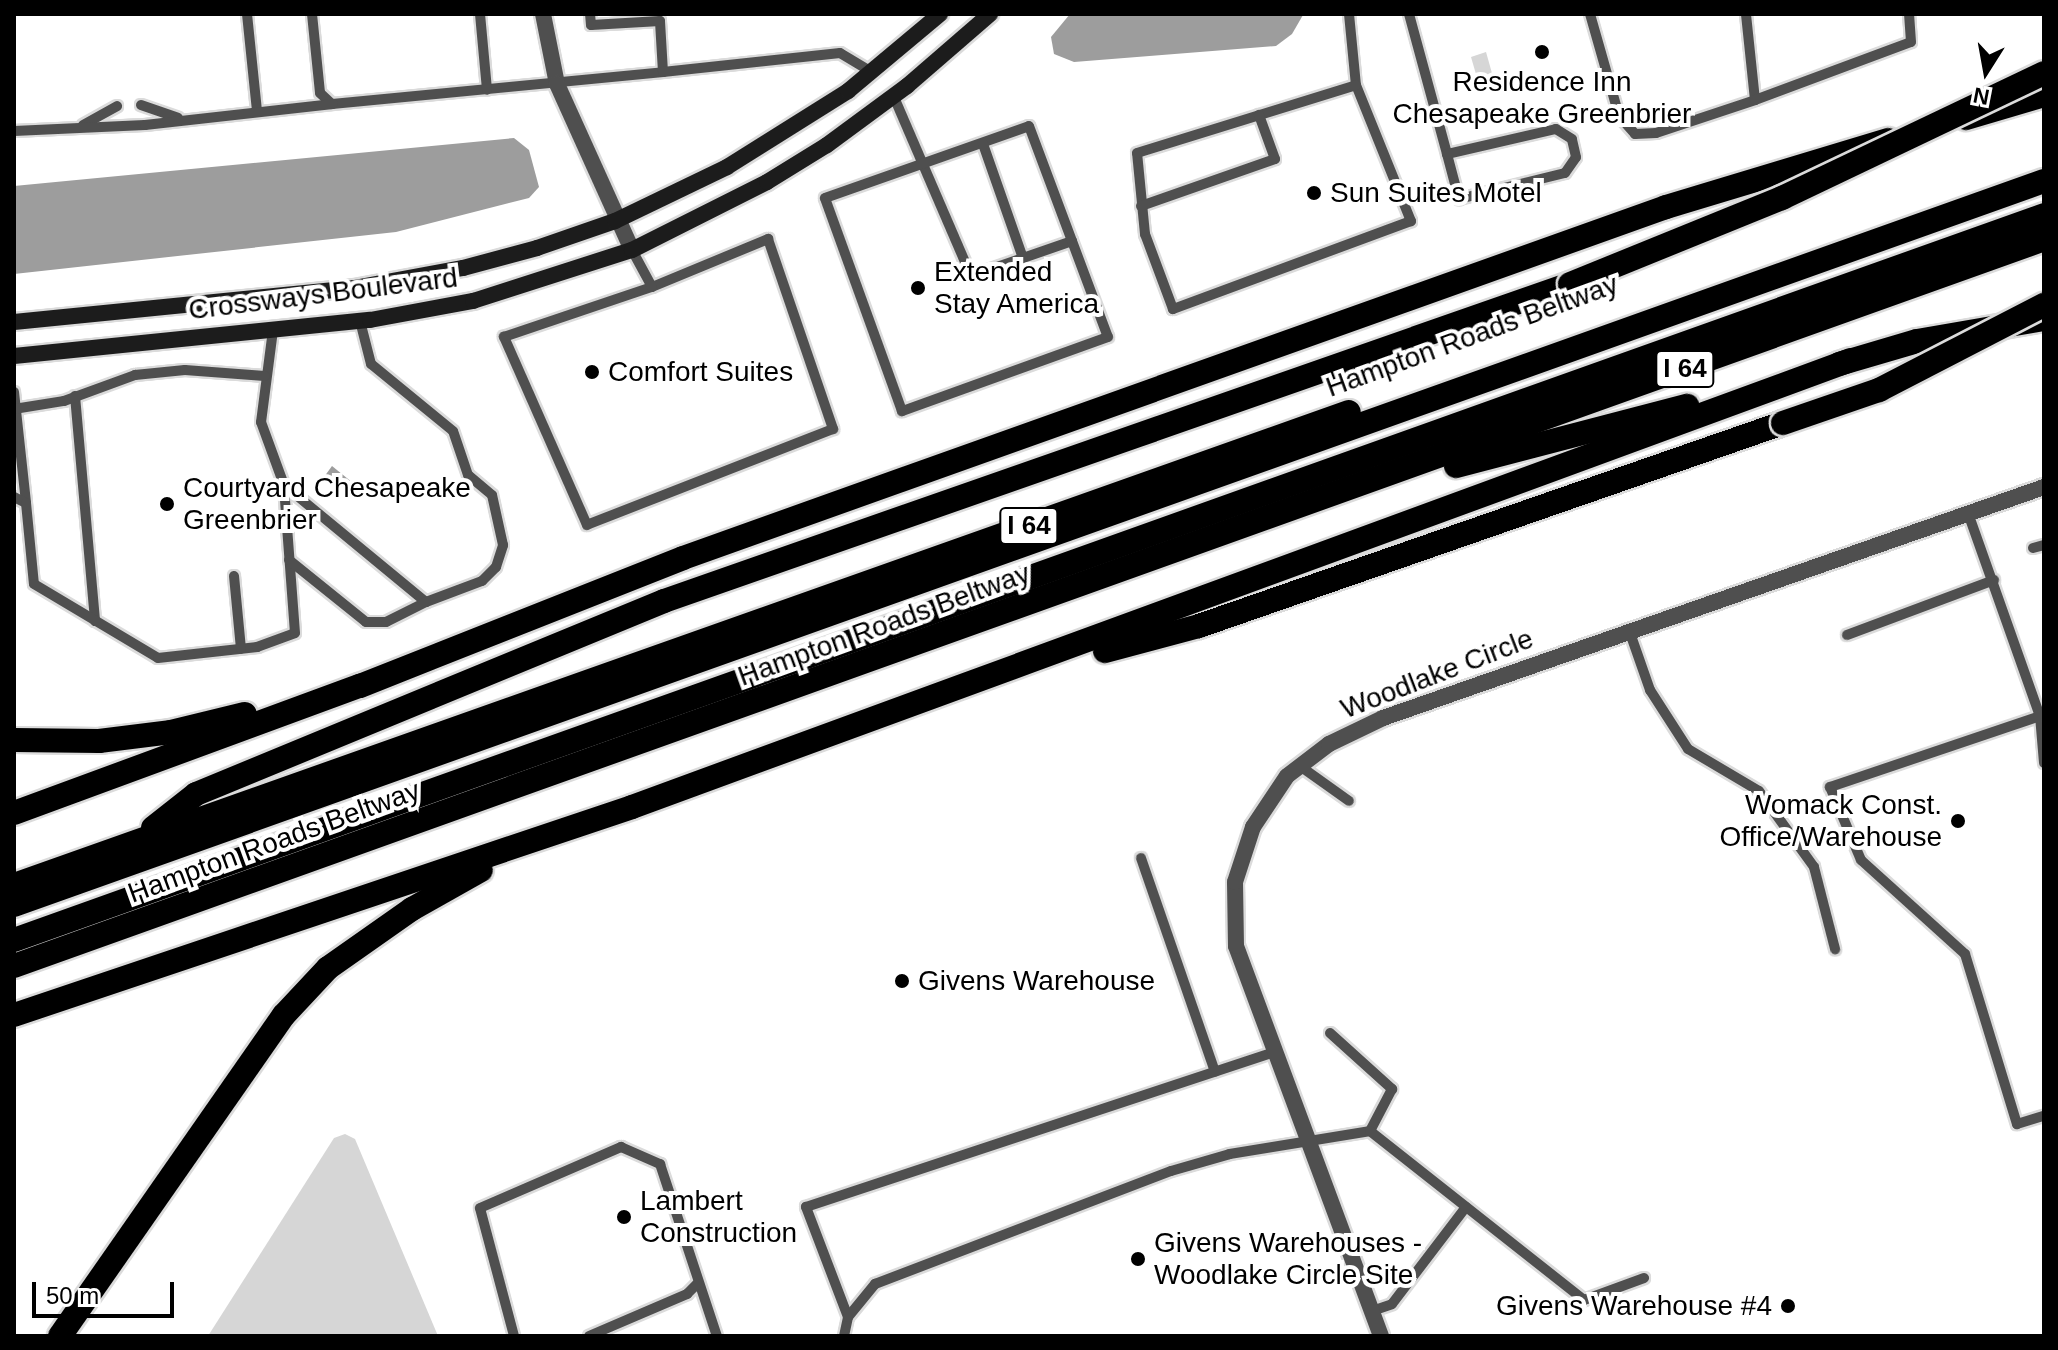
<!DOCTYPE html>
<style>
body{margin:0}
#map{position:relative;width:2058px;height:1350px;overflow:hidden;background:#fff;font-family:Helvetica,sans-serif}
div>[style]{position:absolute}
.green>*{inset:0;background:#d6d6d6}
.water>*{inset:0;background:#9d9d9d}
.roads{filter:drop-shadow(2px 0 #dbdbdb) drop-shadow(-2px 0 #dbdbdb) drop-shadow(0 2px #dbdbdb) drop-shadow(0 -2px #dbdbdb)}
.lane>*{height:10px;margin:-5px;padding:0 5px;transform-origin:5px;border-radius:5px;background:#4f4f4f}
.street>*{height:16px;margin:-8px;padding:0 8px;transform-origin:8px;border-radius:8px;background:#4f4f4f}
.secondary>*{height:16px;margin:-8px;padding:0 8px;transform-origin:8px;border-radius:8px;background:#1c1c1c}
.highway>*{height:24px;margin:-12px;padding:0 12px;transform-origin:12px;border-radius:12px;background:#000}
.bridges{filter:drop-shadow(2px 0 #dbdbdb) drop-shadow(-2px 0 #dbdbdb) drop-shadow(0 2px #dbdbdb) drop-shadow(0 -2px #dbdbdb)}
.highway-bridge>*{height:24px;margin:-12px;padding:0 12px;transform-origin:12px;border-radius:12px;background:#000}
.dots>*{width:22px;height:22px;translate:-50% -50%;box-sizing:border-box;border:4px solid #fff;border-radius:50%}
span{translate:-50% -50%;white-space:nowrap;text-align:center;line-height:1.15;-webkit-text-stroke:8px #fff;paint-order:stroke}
.shield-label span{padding:2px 6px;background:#fff;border:2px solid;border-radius:6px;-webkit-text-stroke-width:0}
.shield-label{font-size:26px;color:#000;font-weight:700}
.poi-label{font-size:28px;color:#000}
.left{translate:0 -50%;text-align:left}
.right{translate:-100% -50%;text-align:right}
.street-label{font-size:28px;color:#000}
.frame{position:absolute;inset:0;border:16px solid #000;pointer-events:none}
.north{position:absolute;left:1946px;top:32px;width:80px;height:80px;-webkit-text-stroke:6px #fff;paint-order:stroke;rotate:191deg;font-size:22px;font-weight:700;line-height:32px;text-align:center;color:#000}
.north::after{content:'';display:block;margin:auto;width:28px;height:36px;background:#000;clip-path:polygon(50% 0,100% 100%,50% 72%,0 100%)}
.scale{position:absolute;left:32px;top:1282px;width:142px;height:36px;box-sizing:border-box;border:4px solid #000;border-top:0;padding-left:10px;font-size:24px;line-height:28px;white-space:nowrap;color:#000;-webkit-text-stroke:6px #fff;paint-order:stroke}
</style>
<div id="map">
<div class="green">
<div style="clip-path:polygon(1486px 52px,1495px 84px,1480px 88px,1471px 57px)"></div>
<div style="clip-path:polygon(345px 1134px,355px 1139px,438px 1336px,208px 1336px,334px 1138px)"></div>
</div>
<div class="water">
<div style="clip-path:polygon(1070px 14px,1303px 14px,1303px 15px,1292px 34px,1276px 46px,1074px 62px,1054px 54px,1051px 37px)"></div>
<div style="clip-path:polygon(514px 138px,529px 150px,539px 187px,529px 198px,396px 232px,14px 274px,14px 186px)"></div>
<div style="clip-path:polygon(332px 466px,353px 483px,344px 493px,324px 477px)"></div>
</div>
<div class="roads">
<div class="lane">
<div style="left:247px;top:14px;width:98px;rotate:84.1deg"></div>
<div style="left:312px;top:14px;width:79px;rotate:84.2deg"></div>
<div style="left:320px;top:93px;width:16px;rotate:43deg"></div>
<div style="left:332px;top:104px;width:333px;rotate:-5.5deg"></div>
<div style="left:663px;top:72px;width:51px;rotate:-93.4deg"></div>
<div style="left:660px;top:21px;width:69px;rotate:176.7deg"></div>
<div style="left:591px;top:25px;width:11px;rotate:-95deg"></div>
<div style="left:480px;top:14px;width:76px;rotate:84.7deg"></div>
<div style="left:1349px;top:14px;width:71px;rotate:84.4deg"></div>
<div style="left:1356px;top:85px;width:147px;rotate:68deg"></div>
<div style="left:1411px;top:221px;width:254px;rotate:159.7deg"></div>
<div style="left:1173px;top:309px;width:80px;rotate:-110.5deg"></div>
<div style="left:1145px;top:234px;width:81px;rotate:-95.6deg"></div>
<div style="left:1137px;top:153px;width:229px;rotate:-17.2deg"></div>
<div style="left:1409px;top:14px;width:145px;rotate:74.8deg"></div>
<div style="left:1447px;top:154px;width:47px;rotate:75.1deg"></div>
<div style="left:1459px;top:199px;width:109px;rotate:-13.8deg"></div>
<div style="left:1565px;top:173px;width:19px;rotate:-55deg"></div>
<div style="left:1576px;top:157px;width:18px;rotate:-103deg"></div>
<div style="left:1572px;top:139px;width:19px;rotate:-148deg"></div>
<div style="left:1556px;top:129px;width:112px;rotate:167.1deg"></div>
<div style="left:1590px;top:14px;width:106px;rotate:74.1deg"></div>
<div style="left:1619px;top:116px;width:24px;rotate:48deg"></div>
<div style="left:1635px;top:134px;width:21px;rotate:-3deg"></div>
<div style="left:1656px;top:133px;width:104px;rotate:-18.4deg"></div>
<div style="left:1755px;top:100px;width:86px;rotate:-96deg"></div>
<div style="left:663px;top:72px;width:178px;rotate:-6.1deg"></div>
<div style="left:840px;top:53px;width:37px;rotate:31deg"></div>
<div style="left:894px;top:97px;width:195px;rotate:66.7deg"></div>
<div style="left:971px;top:276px;width:107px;rotate:-19.1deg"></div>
<div style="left:1755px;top:100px;width:166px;rotate:-20.4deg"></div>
<div style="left:1911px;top:42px;width:28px;rotate:-94deg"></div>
<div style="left:141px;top:105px;width:39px;rotate:19deg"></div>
<div style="left:83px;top:125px;width:39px;rotate:-29deg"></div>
<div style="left:1029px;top:126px;width:225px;rotate:69.5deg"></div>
<div style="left:1108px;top:337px;width:219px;rotate:160.2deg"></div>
<div style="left:902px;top:411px;width:226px;rotate:-109.9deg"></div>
<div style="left:825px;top:198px;width:216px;rotate:-19.4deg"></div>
<div style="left:14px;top:131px;width:131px;rotate:-2.6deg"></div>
<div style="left:145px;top:125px;width:189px;rotate:-6.4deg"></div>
<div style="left:983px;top:144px;width:121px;rotate:70.7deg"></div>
<div style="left:1141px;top:206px;width:142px;rotate:-19.3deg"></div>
<div style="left:1275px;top:159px;width:47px;rotate:-110deg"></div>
<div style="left:768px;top:239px;width:201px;rotate:71.1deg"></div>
<div style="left:833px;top:429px;width:264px;rotate:158.7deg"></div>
<div style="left:587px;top:525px;width:206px;rotate:-113.8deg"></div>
<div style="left:504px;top:337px;width:156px;rotate:-18.7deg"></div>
<div style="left:652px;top:287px;width:126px;rotate:-22.5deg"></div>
<div style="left:632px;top:250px;width:42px;rotate:61.6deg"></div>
<div style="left:273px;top:330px;width:93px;rotate:97.4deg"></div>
<div style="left:261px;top:422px;width:67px;rotate:69.9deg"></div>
<div style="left:284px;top:485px;width:184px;rotate:39.5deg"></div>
<div style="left:426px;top:602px;width:60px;rotate:-20.6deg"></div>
<div style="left:482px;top:581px;width:20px;rotate:-45deg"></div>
<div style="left:496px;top:567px;width:23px;rotate:-72deg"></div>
<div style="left:503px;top:545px;width:51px;rotate:-102.4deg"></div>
<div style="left:492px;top:495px;width:31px;rotate:-140deg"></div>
<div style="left:468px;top:475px;width:46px;rotate:-108.8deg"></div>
<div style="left:453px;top:431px;width:106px;rotate:-140.7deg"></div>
<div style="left:371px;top:364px;width:44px;rotate:-104.3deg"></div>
<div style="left:14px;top:392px;width:112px;rotate:83.8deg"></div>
<div style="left:75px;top:396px;width:226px;rotate:84.9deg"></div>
<div style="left:14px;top:409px;width:51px;rotate:-9.1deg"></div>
<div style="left:64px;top:401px;width:76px;rotate:-20.1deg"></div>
<div style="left:135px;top:375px;width:50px;rotate:-5.7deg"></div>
<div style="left:185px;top:370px;width:80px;rotate:4.3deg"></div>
<div style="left:14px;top:497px;width:13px;rotate:27deg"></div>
<div style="left:26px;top:503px;width:81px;rotate:84.4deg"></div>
<div style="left:34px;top:584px;width:144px;rotate:30.8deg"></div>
<div style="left:158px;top:658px;width:100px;rotate:-6.3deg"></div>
<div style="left:257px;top:647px;width:40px;rotate:-20.2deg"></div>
<div style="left:295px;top:633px;width:148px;rotate:-94.3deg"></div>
<div style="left:1968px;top:513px;width:215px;rotate:70.5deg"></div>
<div style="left:2040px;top:716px;width:47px;rotate:85.1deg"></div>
<div style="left:2033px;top:548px;width:11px;rotate:-15deg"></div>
<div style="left:289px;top:560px;width:99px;rotate:38.8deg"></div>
<div style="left:366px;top:622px;width:20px"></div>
<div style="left:386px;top:622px;width:45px;rotate:-26.6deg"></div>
<div style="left:234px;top:576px;width:73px;rotate:84.5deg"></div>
<div style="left:1629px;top:630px;width:64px;rotate:70.7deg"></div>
<div style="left:1650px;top:690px;width:70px;rotate:57.2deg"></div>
<div style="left:1688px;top:749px;width:82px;rotate:30.6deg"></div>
<div style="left:1759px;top:791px;width:94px;rotate:54.1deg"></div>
<div style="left:1814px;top:867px;width:85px;rotate:75.6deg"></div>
<div style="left:1847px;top:635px;width:157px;rotate:-20.5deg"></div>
<div style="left:2040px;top:716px;width:222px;rotate:161.3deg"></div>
<div style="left:1830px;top:787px;width:79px;rotate:67deg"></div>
<div style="left:1861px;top:860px;width:140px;rotate:42.1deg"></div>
<div style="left:1965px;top:954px;width:178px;rotate:73deg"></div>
<div style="left:2017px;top:1124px;width:28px;rotate:-17deg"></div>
<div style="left:1300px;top:766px;width:60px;rotate:35.5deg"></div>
<div style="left:1141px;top:858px;width:226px;rotate:70.9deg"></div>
<div style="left:1330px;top:1033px;width:84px;rotate:42.1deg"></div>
<div style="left:1392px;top:1089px;width:47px;rotate:117.6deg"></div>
<div style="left:1372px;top:1311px;width:21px;rotate:-19deg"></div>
<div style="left:1392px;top:1304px;width:122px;rotate:-52.7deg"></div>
<div style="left:848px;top:1317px;width:118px;rotate:-110.9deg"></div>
<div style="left:806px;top:1207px;width:495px;rotate:-18.3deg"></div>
<div style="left:514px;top:1336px;width:132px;rotate:-104.9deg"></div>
<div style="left:480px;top:1208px;width:154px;rotate:-23.4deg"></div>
<div style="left:621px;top:1147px;width:43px;rotate:23.6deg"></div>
<div style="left:660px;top:1164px;width:181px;rotate:71.7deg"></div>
<div style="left:589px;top:1336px;width:107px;rotate:-23.2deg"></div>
<div style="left:687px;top:1294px;width:14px;rotate:-45deg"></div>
<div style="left:844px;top:1336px;width:19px;rotate:-78deg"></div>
<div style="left:848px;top:1317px;width:43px;rotate:-50.7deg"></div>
<div style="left:875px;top:1284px;width:317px;rotate:-20.9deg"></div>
<div style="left:1171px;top:1171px;width:61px;rotate:-16.1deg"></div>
<div style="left:1230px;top:1154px;width:142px;rotate:-9.3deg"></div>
<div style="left:1370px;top:1131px;width:273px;rotate:38.3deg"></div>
<div style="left:1584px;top:1300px;width:64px;rotate:-20.1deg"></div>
</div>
<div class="street">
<div style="left:543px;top:14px;width:71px;rotate:78.7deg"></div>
<div style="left:557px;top:84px;width:182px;rotate:65.7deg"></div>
<div style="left:1381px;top:1336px;width:416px;rotate:-110.4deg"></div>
<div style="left:1236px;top:946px;width:64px;rotate:-90.9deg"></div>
<div style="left:1235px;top:882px;width:58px;rotate:-71.9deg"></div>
<div style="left:1253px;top:827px;width:61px;rotate:-56.3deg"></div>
<div style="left:1287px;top:776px;width:53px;rotate:-37.3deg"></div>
<div style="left:1329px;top:744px;width:60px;rotate:-25.7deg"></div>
<div style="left:1383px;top:718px;width:700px;rotate:-19.26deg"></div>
</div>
<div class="secondary">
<div style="left:14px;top:322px;width:342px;rotate:-5.7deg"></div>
<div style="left:354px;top:288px;width:111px;rotate:-10.4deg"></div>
<div style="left:463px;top:268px;width:77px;rotate:-15.1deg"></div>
<div style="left:537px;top:248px;width:83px;rotate:-19.1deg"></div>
<div style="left:615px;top:221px;width:124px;rotate:-25.7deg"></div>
<div style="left:727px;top:167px;width:143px;rotate:-32.1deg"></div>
<div style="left:848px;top:91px;width:120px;rotate:-39.9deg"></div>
<div style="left:14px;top:356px;width:358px;rotate:-5.8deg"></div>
<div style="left:370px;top:320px;width:105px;rotate:-10.5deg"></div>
<div style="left:473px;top:301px;width:167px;rotate:-17.8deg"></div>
<div style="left:632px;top:250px;width:151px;rotate:-26.7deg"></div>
<div style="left:767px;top:182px;width:70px;rotate:-31.7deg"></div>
<div style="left:827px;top:145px;width:99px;rotate:-36.4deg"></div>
<div style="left:907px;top:86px;width:110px;rotate:-40.9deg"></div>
</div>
<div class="highway">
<div style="left:1966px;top:118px;width:81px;rotate:-16.4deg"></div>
<div style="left:1839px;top:364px;width:81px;rotate:-16.4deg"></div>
<div style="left:1917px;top:341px;width:129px;rotate:-9.8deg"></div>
<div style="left:1456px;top:466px;width:239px;rotate:-14.6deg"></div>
<div style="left:1105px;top:651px;width:97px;rotate:-14.9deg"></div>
<div style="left:1199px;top:626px;width:618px;rotate:-19.17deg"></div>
<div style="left:14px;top:740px;width:85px;rotate:0.7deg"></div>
<div style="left:99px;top:741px;width:73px;rotate:-7.1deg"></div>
<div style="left:171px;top:732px;width:76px;rotate:-13.7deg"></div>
<div style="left:14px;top:813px;width:369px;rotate:-20.2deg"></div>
<div style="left:360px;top:686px;width:347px;rotate:-21.6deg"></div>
<div style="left:683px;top:558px;width:1044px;rotate:-19.65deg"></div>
<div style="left:1666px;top:207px;width:232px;rotate:-16.8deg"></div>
<div style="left:153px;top:828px;width:55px;rotate:-38.3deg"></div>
<div style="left:196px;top:794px;width:506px;rotate:-22.41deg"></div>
<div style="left:664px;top:601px;width:960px;rotate:-19.28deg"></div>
<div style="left:14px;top:885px;width:1416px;rotate:-19.51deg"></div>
<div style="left:14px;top:905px;width:2155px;rotate:-19.63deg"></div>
<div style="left:14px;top:940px;width:2156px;rotate:-19.65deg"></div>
<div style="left:14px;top:966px;width:2156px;rotate:-19.7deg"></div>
<div style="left:14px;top:1015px;width:652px;rotate:-18.6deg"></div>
<div style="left:632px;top:807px;width:1298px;rotate:-20.14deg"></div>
<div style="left:60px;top:1336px;width:391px;rotate:-55.1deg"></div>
<div style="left:284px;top:1015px;width:64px;rotate:-46.9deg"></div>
<div style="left:328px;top:968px;width:103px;rotate:-35.1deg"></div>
<div style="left:412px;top:909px;width:79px;rotate:-29.5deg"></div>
</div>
</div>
<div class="bridges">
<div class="highway-bridge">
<div style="left:1570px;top:284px;width:229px;rotate:-22.1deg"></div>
<div style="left:1782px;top:198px;width:290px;rotate:-25.5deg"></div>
<div style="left:1783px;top:423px;width:102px;rotate:-19deg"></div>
<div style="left:1879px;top:390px;width:186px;rotate:-27.3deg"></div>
</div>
</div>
<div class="dots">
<div style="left:1542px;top:52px;background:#000"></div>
<div style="left:1314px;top:193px;background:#000"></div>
<div style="left:918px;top:288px;background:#000"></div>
<div style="left:592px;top:372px;background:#000"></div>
<div style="left:167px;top:504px;background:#000"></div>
<div style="left:1958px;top:821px;background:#000"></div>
<div style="left:902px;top:981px;background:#000"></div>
<div style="left:624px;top:1217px;background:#000"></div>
<div style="left:1138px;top:1259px;background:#000"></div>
<div style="left:1788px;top:1306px;background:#000"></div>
</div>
<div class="shield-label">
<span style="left:1685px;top:369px">I 64</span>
<span style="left:1029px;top:526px">I 64</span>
</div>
<div class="poi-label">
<span style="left:1542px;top:98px">Residence Inn<br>Chesapeake Greenbrier</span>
<span class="left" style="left:1330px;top:193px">Sun Suites Motel</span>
<span class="left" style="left:934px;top:288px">Extended<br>Stay America</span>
<span class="left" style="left:608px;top:372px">Comfort Suites</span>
<span class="left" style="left:183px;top:504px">Courtyard Chesapeake<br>Greenbrier</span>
<span class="right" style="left:1942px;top:821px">Womack Const.<br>Office/Warehouse</span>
<span class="left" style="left:918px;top:981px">Givens Warehouse</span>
<span class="left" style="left:640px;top:1217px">Lambert<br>Construction</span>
<span class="left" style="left:1154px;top:1259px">Givens Warehouses -<br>Woodlake Circle Site</span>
<span class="right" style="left:1772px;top:1306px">Givens Warehouse #4</span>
</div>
<div class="street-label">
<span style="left:323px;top:294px;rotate:-7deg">Crossways Boulevard</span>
<span style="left:1472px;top:336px;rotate:-20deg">Hampton Roads Beltway</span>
<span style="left:884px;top:625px;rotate:-20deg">Hampton Roads Beltway</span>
<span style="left:1437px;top:674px;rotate:-21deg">Woodlake Circle</span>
<span style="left:274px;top:842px;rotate:-20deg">Hampton Roads Beltway</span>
</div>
<div class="frame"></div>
<div class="north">N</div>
<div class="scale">50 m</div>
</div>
